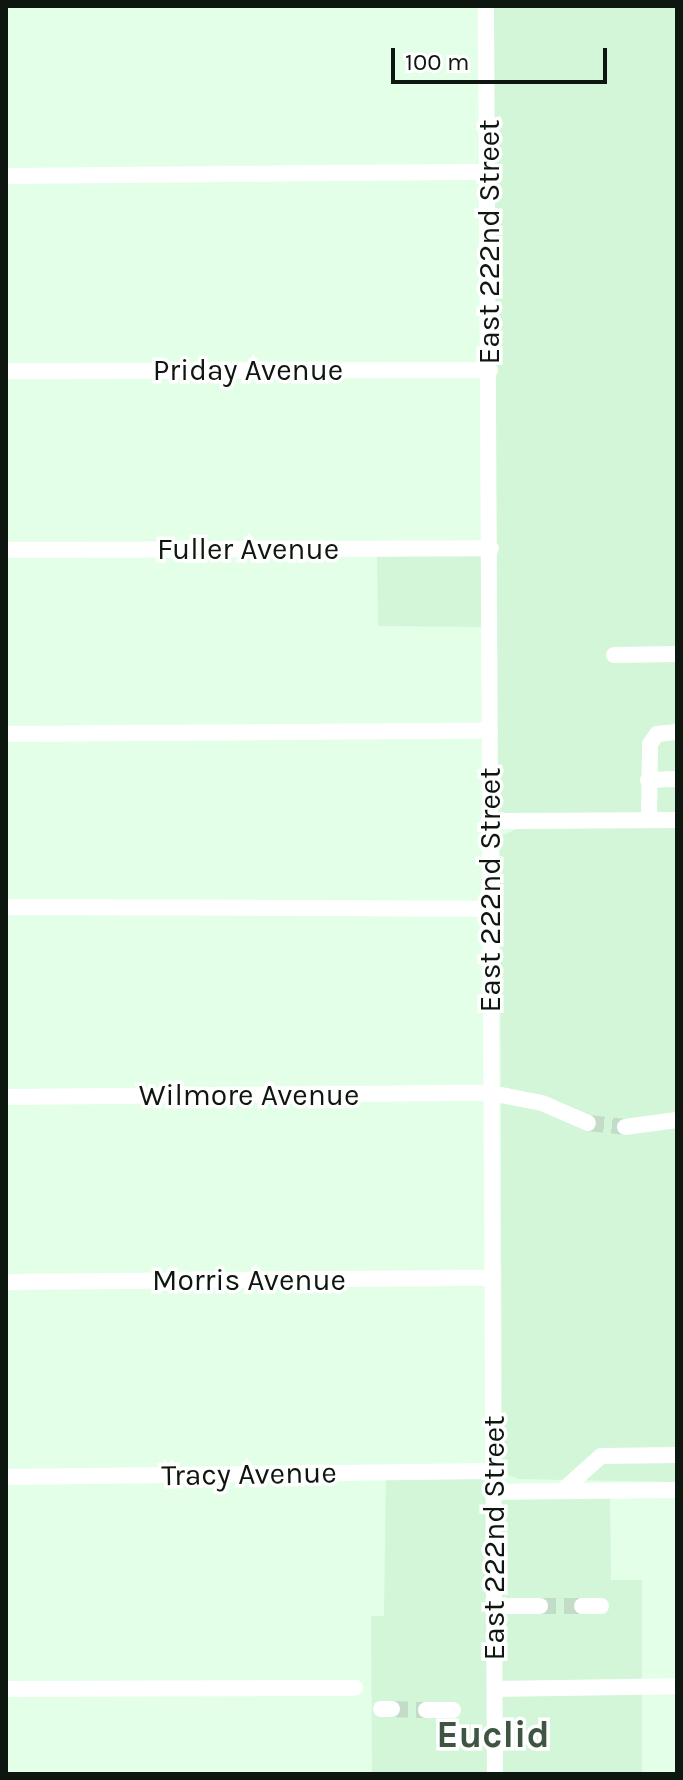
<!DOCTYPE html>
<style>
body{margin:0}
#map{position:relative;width:683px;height:1780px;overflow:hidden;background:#e3ffe7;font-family:Karla,sans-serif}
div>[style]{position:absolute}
.built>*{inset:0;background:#d3f5d8}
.minor-tunnel>*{height:16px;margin-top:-8px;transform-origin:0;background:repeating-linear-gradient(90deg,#c3dcc7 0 16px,transparent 0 24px)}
.minor>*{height:16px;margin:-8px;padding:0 8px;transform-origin:8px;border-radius:8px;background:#fff}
span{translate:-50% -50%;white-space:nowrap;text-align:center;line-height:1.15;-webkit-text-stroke:7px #fff;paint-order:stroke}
.street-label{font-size:30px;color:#0d170f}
.district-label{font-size:38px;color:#3e5541;font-weight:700}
.frame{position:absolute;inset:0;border:8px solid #0d170f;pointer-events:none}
.scale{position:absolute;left:391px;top:48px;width:216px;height:36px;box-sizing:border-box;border:4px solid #0d170f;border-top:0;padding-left:10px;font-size:24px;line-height:28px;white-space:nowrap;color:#0d170f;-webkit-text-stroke:6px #fff;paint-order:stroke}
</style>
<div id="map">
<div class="built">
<div style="clip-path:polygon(486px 6px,677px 6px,677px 820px,489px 821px,490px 627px,378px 626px,377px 548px,490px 548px)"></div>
<div style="clip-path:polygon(677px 827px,677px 1482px,518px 1479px,502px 1472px,500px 836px,517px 829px)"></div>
<div style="clip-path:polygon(493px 1471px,493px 1491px,610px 1490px,611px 1580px,642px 1580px,642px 1774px,372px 1774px,371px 1616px,384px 1616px,386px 1472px)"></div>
</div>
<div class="minor-tunnel">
<div style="left:588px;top:1123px;width:37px;rotate:6deg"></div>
<div style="left:540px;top:1606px;width:42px"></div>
<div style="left:392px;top:1709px;width:34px;rotate:2deg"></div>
</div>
<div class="minor">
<div style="left:486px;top:6px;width:1768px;rotate:89.71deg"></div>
<div style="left:6px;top:176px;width:483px;rotate:-0.5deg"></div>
<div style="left:6px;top:371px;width:484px;rotate:-0.1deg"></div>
<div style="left:6px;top:550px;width:485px;rotate:-0.2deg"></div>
<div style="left:614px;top:655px;width:63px;rotate:-0.9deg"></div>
<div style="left:6px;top:734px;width:484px;rotate:-0.4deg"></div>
<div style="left:648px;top:780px;width:29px;rotate:-2deg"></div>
<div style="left:649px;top:820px;width:76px;rotate:-89.2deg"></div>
<div style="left:650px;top:744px;width:12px;rotate:-55deg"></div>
<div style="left:657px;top:734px;width:20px;rotate:-6deg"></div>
<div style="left:489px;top:821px;width:188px;rotate:-0.3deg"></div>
<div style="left:6px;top:907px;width:484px;rotate:0.2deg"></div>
<div style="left:6px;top:1097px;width:485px;rotate:-0.5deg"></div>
<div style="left:491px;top:1093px;width:52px;rotate:11.1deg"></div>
<div style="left:542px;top:1103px;width:50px;rotate:23.5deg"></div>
<div style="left:625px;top:1127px;width:52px;rotate:-7.7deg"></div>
<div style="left:6px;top:1282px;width:487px;rotate:-0.5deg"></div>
<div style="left:6px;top:1477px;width:487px;rotate:-0.7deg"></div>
<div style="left:563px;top:1490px;width:51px;rotate:-41.8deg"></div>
<div style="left:601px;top:1456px;width:76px;rotate:-0.8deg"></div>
<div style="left:493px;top:1492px;width:184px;rotate:-0.6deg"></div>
<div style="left:494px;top:1606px;width:46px"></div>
<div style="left:582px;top:1606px;width:19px"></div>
<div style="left:6px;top:1689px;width:349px;rotate:-0.2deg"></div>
<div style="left:495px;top:1689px;width:182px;rotate:-0.9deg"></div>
<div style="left:381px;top:1709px;width:11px"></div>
<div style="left:426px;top:1710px;width:27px"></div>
</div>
<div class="street-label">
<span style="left:489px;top:242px;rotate:-90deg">East 222nd Street</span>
<span style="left:248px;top:370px">Priday Avenue</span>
<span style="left:248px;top:549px">Fuller Avenue</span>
<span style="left:490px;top:890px;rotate:-90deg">East 222nd Street</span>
<span style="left:249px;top:1095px">Wilmore Avenue</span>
<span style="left:249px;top:1280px">Morris Avenue</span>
<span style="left:249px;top:1474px;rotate:-1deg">Tracy Avenue</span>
<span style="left:494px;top:1538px;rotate:-90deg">East 222nd Street</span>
</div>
<div class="district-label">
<span style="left:493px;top:1735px">Euclid</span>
</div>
<div class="frame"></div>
<div class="scale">100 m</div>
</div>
